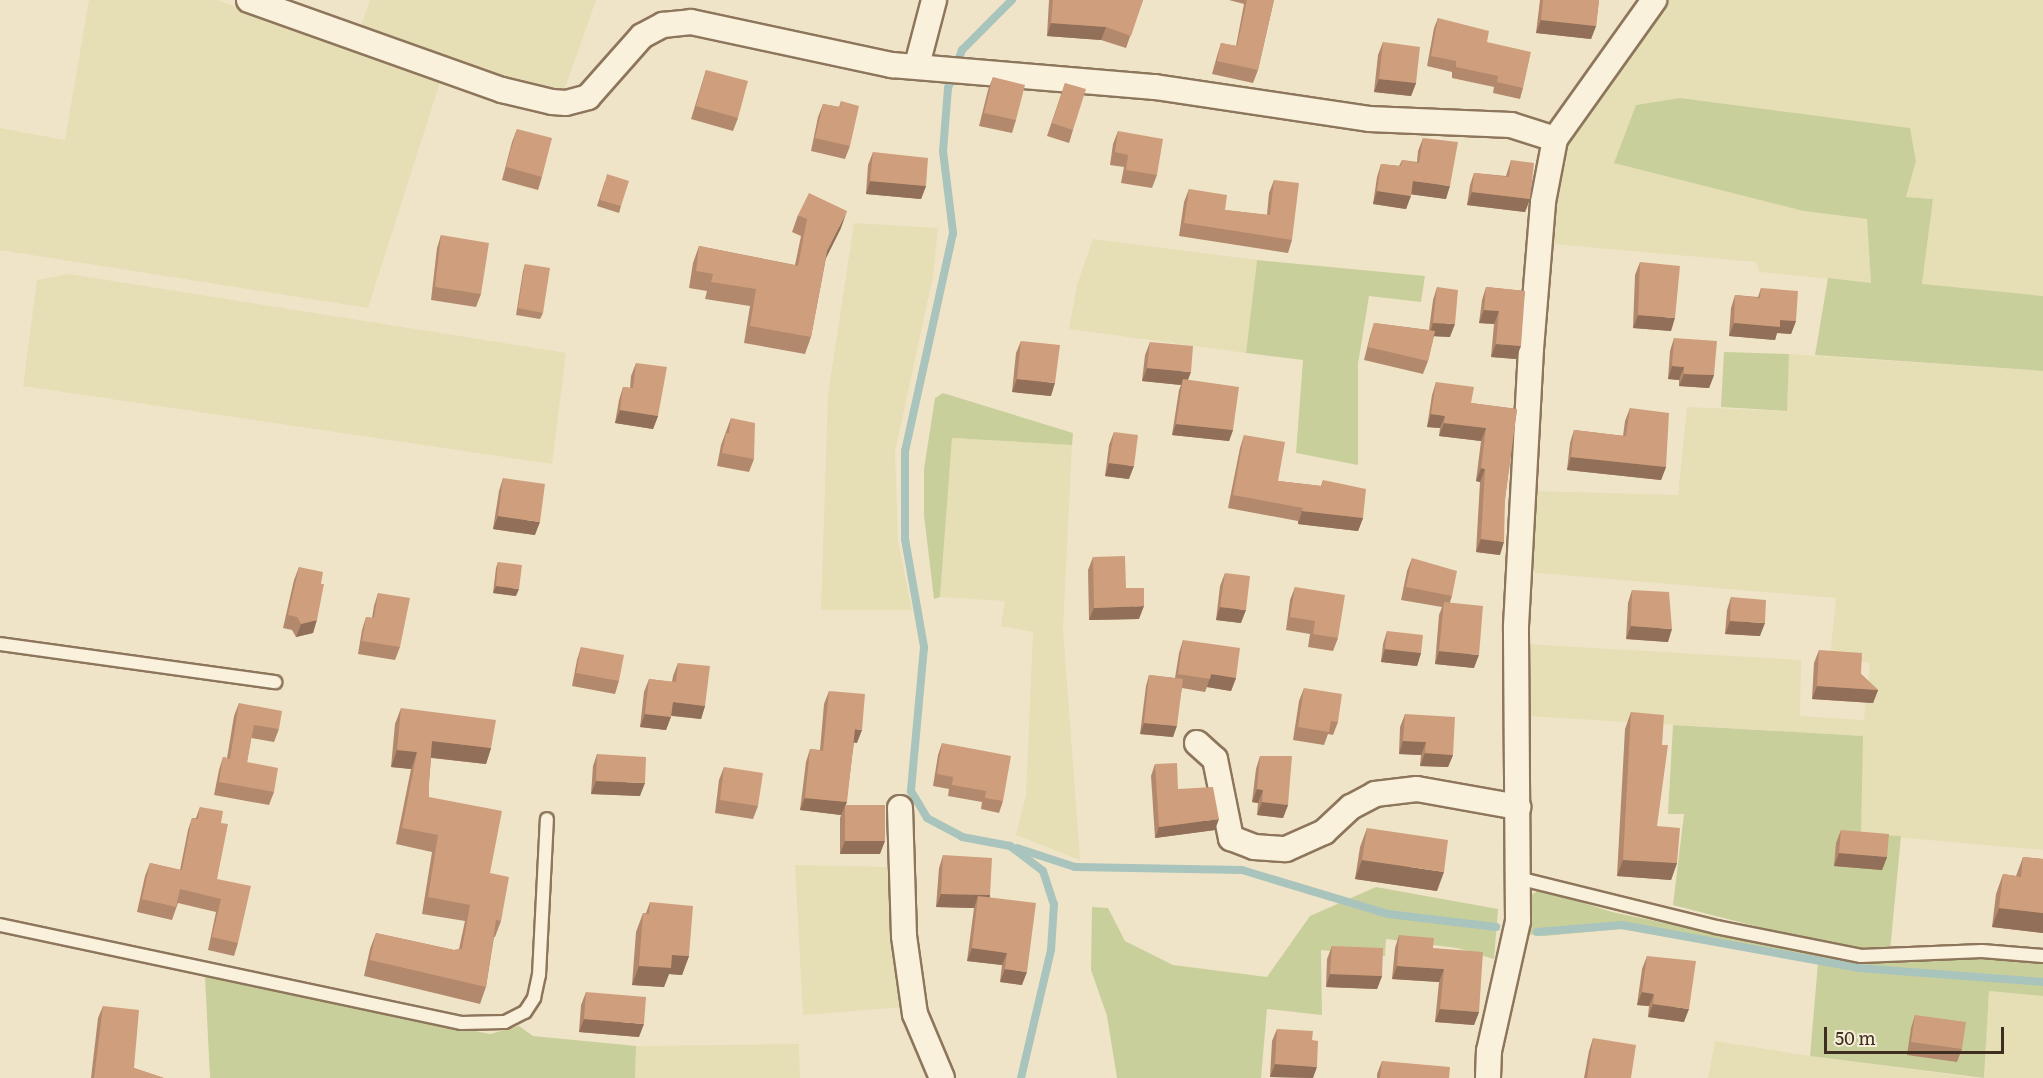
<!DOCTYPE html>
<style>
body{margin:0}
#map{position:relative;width:2043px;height:1078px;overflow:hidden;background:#f0e4c8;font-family:Literata,serif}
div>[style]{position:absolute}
.farmland>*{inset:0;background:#e6deb5}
.green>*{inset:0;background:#c9cf9b}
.stream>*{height:8px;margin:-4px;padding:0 4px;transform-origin:4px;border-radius:4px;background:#a9c4bc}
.roads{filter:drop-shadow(2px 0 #8d765c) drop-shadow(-2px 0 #8d765c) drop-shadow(0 2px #8d765c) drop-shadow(0 -2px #8d765c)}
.lane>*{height:12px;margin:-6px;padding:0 6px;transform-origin:6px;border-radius:6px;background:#faf1dc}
.street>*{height:24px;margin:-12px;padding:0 12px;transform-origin:12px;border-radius:12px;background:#faf1dc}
.wall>*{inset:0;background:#b2896c}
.shaded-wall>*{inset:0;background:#916f58}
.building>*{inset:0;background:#cf9f7d}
span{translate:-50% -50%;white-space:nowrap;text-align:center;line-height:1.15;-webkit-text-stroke:5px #f7eed8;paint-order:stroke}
.scale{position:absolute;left:1824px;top:1027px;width:180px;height:27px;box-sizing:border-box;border:3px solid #3d2e20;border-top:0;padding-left:8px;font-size:18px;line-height:21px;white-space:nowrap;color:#3d2e20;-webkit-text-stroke:4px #f7eed8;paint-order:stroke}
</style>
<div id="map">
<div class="farmland">
<div style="clip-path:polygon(89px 0,217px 0,440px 82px,368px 308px,0 250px,0 128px,65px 140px)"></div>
<div style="clip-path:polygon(370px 0,596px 0,564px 91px,543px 91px,500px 80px,360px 29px)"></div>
<div style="clip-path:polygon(1666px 0,2043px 0,2043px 296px,1922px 285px,1933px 199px,1906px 197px,1916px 161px,1910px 128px,1680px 98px,1636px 105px,1804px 211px,1867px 219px,1871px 283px,1760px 272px,1756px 262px,1553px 244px,1559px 164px,1565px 143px)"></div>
<div style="clip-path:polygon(854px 223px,938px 228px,933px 276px,895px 452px,898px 541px,912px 610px,821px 610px,828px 395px)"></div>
<div style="clip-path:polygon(1093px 239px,1257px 260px,1246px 353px,1069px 329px,1077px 285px)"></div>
<div style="clip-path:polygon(69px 274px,566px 353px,552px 464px,23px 386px,37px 280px)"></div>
<div style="clip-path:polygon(1789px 354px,2043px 371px,2043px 850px,1861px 834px,1862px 736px,1527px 716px,1525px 644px,1801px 660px,1800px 716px,1864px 720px,1870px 663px,1830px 658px,1836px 598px,1526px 572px,1532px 491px,1678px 495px,1687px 407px,1786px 411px)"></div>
<div style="clip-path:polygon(952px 438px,1072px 445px,1063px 628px,1080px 860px,1016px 835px,1026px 795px,1033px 632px,1001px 626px,1005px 601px,940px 597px)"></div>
<div style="clip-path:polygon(795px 865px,892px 867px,904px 1007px,803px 1015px)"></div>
<div style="clip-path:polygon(1989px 991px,2043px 996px,2043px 1078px,1984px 1078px)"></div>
<div style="clip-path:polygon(1715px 1041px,1810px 1056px,1978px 1078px,1708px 1078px)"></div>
<div style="clip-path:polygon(799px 1044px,800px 1078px,635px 1078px,636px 1046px)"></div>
</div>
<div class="green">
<div style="clip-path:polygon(1680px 98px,1910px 128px,1916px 161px,1906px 197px,1933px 199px,1922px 284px,2043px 296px,2043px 371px,1815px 355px,1828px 278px,1871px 283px,1867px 219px,1804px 211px,1614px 163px,1636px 105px)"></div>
<div style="clip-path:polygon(1257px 260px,1425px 276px,1421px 302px,1369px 296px,1358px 364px,1358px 465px,1296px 453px,1303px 360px,1246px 353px)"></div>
<div style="clip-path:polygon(1724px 352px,1789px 354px,1787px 411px,1721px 407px)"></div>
<div style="clip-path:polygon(943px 393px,1073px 433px,1072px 445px,952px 438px,940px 597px,934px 599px,924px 515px,924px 469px,935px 398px)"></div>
<div style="clip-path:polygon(1673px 725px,1863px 736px,1861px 834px,1901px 836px,1890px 951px,1829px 945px,1673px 905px,1684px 814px,1668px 814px)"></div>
<div style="clip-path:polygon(1376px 887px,1498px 909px,1494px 959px,1457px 948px,1386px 939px,1385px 956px,1321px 950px,1322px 1015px,1267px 1009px,1261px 1078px,1117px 1078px,1107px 1016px,1091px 970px,1092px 907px,1108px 908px,1125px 941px,1173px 965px,1267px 977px,1310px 916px)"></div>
<div style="clip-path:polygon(1540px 889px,1612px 912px,1848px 961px,1974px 956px,2043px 961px,2043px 996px,1989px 991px,1984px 1078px,1810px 1056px,1818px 963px,1621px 929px,1544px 936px,1527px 934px,1530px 896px)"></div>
<div style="clip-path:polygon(205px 976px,490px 1034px,519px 1026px,533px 1036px,636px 1046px,635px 1078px,210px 1078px)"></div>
</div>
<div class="stream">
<div style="left:1012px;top:0;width:71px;rotate:135deg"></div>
<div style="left:962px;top:50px;width:40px;rotate:110.2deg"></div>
<div style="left:948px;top:88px;width:63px;rotate:94.5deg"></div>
<div style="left:943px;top:151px;width:83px;rotate:83deg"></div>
<div style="left:953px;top:233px;width:223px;rotate:102.4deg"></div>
<div style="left:905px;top:451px;width:88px;rotate:90deg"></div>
<div style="left:905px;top:539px;width:110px;rotate:80deg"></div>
<div style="left:924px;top:647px;width:145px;rotate:95.2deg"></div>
<div style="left:911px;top:791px;width:31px;rotate:59deg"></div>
<div style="left:927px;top:818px;width:40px;rotate:28deg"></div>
<div style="left:962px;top:837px;width:49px;rotate:10.6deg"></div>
<div style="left:1010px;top:846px;width:41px;rotate:37.1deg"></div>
<div style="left:1043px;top:871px;width:35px;rotate:72deg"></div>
<div style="left:1054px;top:904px;width:46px;rotate:93.7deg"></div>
<div style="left:1051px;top:950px;width:131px;rotate:103.2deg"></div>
<div style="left:1017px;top:848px;width:61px;rotate:18.1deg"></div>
<div style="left:1075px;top:867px;width:167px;rotate:1deg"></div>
<div style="left:1242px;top:870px;width:152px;rotate:16.8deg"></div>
<div style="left:1388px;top:914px;width:109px;rotate:6.9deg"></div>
<div style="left:1537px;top:932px;width:85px;rotate:-4.7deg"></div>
<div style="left:1622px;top:925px;width:240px;rotate:10.3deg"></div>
<div style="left:1858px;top:968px;width:186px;rotate:4.3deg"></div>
</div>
<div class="roads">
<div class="lane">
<div style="left:0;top:644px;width:278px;rotate:7.9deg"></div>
<div style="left:1518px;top:878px;width:204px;rotate:13.9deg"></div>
<div style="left:1716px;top:927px;width:148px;rotate:11.3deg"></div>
<div style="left:1861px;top:956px;width:121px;rotate:-2.4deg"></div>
<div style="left:1982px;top:951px;width:61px;rotate:4.7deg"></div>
<div style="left:0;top:925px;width:471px;rotate:12deg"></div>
<div style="left:461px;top:1023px;width:44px;rotate:-1.3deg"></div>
<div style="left:505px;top:1022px;width:22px;rotate:-27deg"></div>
<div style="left:525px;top:1012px;width:17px;rotate:-57deg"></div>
<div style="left:534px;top:998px;width:24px;rotate:-78deg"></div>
<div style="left:539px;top:975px;width:156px;rotate:-87.1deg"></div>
</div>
<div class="street">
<div style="left:249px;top:0;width:269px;rotate:19.6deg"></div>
<div style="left:502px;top:90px;width:51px;rotate:13.5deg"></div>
<div style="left:552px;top:102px;width:14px;rotate:4deg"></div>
<div style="left:566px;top:103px;width:23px;rotate:-15deg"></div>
<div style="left:588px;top:97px;width:81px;rotate:-48.5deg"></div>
<div style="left:642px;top:36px;width:24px;rotate:-28deg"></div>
<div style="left:663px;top:25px;width:28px;rotate:-6deg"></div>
<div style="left:691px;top:22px;width:206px;rotate:12.1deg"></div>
<div style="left:892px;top:65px;width:264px;rotate:4.8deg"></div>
<div style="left:1155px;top:87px;width:216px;rotate:8.5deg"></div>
<div style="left:1369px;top:119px;width:142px;rotate:2.4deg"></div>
<div style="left:1511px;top:125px;width:46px;rotate:17.7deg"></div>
<div style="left:917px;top:65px;width:67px;rotate:-75.3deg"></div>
<div style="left:1197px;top:743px;width:24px;rotate:42deg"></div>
<div style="left:1215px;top:759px;width:81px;rotate:78.6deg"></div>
<div style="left:1231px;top:838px;width:25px;rotate:21deg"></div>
<div style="left:1254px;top:847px;width:32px;rotate:4deg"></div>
<div style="left:1286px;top:849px;width:42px;rotate:-24.1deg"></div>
<div style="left:1324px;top:832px;width:37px;rotate:-43deg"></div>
<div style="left:1351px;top:807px;width:27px;rotate:-28deg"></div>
<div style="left:1375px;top:794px;width:42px;rotate:-6.8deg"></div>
<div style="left:1417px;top:789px;width:103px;rotate:10.1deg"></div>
<div style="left:900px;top:808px;width:128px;rotate:88.2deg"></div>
<div style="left:904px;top:936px;width:79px;rotate:82deg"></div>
<div style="left:915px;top:1014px;width:69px;rotate:67.1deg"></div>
<div style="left:1488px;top:1078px;width:27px;rotate:-88deg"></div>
<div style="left:1489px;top:1051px;width:133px;rotate:-77.4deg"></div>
<div style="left:1518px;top:921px;width:295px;rotate:-90.4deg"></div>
<div style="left:1516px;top:626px;width:277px;rotate:-86.9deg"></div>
<div style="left:1531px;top:349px;width:147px;rotate:-85.3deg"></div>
<div style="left:1543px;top:202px;width:64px;rotate:-79.2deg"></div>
<div style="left:1555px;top:139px;width:171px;rotate:-54.5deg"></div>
</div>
</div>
<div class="wall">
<div style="clip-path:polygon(1049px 0,1143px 0,1126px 48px,1101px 40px,1047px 36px)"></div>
<div style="clip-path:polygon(1229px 0,1274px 0,1258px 70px,1253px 83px,1212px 74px,1217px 56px,1221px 43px,1236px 46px,1244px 4px)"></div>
<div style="clip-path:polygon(1540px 0,1599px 0,1596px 26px,1591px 39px,1536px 33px)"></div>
<div style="clip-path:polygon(1438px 18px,1487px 42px,1523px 88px,1520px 99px,1493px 93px,1494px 87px,1452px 78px,1452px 72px,1427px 66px,1434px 28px)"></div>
<div style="clip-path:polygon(1383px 42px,1416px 83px,1411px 96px,1374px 92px,1378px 55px)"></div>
<div style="clip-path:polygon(706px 70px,738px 118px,733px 131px,691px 119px,702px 83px)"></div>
<div style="clip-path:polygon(993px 77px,1016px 120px,1012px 133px,979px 126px,988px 90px)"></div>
<div style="clip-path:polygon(1065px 83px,1073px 130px,1069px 143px,1047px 136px)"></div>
<div style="clip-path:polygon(841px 101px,850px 146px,845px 159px,811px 151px,818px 117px,823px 104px,839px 107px)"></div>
<div style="clip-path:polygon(517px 129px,542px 177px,538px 190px,502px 180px,512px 142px)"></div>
<div style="clip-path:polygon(1118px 131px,1157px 175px,1152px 188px,1121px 183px,1124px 167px,1110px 165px,1113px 144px)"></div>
<div style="clip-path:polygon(1423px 138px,1446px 199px,1411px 194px,1406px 209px,1373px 204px,1377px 177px,1381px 164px,1399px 166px,1402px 160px,1417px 162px,1418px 151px)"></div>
<div style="clip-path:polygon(873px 152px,926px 186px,921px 199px,866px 194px,868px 165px)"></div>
<div style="clip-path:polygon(1511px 160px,1530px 199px,1525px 212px,1467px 205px,1470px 185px,1474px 173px,1506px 176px)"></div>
<div style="clip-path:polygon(1274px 180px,1292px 240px,1288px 253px,1179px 236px,1184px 202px,1189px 189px,1225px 210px,1267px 215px,1269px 193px)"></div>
<div style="clip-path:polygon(605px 181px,621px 206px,619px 213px,597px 206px)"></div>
<div style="clip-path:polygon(798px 215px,841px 228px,826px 258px,811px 337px,805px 354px,744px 343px,750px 306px,705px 299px,707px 291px,689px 288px,693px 263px,699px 246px,795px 265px,801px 236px,792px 232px)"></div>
<div style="clip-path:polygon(441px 235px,481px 294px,476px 307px,431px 300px,437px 248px)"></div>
<div style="clip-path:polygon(1640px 262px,1671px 331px,1633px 328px,1635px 275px)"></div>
<div style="clip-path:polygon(525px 264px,543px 313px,540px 319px,516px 315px,523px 271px)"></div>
<div style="clip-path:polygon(1437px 287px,1450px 337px,1434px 336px,1428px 361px,1423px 374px,1364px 360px,1370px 336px,1374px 323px,1429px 330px,1433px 300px)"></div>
<div style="clip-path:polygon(1486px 287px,1525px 291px,1516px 359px,1491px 357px,1494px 324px,1479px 323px,1482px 300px)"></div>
<div style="clip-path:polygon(1761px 288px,1796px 321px,1791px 334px,1777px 333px,1775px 340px,1729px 336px,1731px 308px,1735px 295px,1758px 297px)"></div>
<div style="clip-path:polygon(1674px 338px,1714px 375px,1709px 388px,1679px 386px,1679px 380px,1668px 379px,1670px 351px)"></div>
<div style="clip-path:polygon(1021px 341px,1051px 396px,1012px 392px,1016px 353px)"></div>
<div style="clip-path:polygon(1150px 342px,1188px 380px,1233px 430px,1229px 441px,1172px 435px,1179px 390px,1181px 385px,1142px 381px,1145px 355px)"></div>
<div style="clip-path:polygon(636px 363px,658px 416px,653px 429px,615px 423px,619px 400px,623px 387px,630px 388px,631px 376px)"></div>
<div style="clip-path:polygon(1436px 382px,1471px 403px,1517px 409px,1505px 499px,1500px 555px,1476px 552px,1480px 482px,1476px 481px,1481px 441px,1439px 436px,1440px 428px,1427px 427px,1432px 395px)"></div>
<div style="clip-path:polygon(1630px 408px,1666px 467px,1661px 480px,1567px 470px,1570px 443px,1574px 430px,1623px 436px,1625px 421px)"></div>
<div style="clip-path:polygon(731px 418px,754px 459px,749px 472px,717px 466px,721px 445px)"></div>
<div style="clip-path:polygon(1114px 432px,1129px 479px,1105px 476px,1109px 445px)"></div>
<div style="clip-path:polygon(1244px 435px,1278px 481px,1321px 486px,1323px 480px,1363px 518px,1358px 531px,1298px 524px,1298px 521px,1228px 508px,1240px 448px)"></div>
<div style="clip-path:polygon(503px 478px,535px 535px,493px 529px,499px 491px)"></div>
<div style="clip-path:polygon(1093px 557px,1126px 588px,1139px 619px,1089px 620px,1088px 570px)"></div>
<div style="clip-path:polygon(1412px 558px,1452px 596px,1450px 602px,1474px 668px,1435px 664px,1439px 615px,1442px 607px,1401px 600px,1407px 571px)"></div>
<div style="clip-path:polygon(498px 562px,516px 596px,493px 593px,496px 568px)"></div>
<div style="clip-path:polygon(299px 567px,321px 584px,313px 633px,296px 637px,292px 630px,283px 628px,294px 580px)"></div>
<div style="clip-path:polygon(1225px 573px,1241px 623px,1216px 620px,1220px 586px)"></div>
<div style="clip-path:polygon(1295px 587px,1338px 638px,1333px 651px,1308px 647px,1310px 634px,1286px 630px,1290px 600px)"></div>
<div style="clip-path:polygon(1632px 590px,1668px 642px,1626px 639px,1628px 603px)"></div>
<div style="clip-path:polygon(378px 593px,400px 647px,395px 660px,358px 654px,362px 630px,366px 617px,372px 618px,374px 606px)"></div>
<div style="clip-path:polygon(1731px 597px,1760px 636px,1725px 634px,1727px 610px)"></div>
<div style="clip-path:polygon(1387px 631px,1421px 653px,1417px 666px,1381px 662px,1383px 644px)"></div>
<div style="clip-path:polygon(1183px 640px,1236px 678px,1231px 691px,1207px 687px,1205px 692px,1182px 688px,1173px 737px,1140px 734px,1146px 686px,1149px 675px,1175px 678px,1179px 653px)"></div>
<div style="clip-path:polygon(581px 647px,619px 681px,615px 694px,572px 686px,577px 660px)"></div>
<div style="clip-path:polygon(1819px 650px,1861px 674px,1878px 690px,1873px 703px,1812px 699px,1814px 663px)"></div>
<div style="clip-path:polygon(678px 663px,705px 706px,701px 719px,671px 716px,666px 730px,640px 727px,644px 692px,649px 679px,672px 682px,673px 676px)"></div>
<div style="clip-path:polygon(1304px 688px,1338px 722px,1333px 735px,1328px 734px,1324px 745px,1293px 740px,1299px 701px)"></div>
<div style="clip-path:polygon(829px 691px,857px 743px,854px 742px,846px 805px,880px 854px,840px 854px,840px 818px,841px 815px,800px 810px,806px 762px,810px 749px,820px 750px,824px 704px)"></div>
<div style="clip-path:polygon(239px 703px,279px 729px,274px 742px,251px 738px,247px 762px,274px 792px,269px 805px,214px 795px,219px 770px,223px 757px,227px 758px,234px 716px)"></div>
<div style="clip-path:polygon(401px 708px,491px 748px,486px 764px,431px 758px,429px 783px,429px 797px,490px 873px,501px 921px,495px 937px,494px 937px,486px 987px,480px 1004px,364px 976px,370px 949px,376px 933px,454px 950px,459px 949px,465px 921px,422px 914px,432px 852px,396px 844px,411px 769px,391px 767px,395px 724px)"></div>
<div style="clip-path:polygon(1631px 712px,1657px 826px,1677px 863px,1671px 880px,1617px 876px,1625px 729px)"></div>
<div style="clip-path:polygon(1405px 714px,1453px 755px,1448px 767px,1420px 766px,1421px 755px,1399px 754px,1400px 727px)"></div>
<div style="clip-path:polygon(942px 743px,1003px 801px,999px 813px,981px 809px,982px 802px,948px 796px,949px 789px,933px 786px,938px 755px)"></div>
<div style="clip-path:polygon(597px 754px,640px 796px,591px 794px,593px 766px)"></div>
<div style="clip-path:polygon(1260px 756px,1288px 805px,1283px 818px,1257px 815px,1258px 803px,1252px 802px,1256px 769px)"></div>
<div style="clip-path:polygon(1155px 764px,1178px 789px,1215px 830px,1155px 838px,1151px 776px)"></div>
<div style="clip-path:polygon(724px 767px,758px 806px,753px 819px,715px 813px,719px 780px)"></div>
<div style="clip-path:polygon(200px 807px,221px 823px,217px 879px,238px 943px,234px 956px,208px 950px,216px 912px,178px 903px,172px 920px,137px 912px,145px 876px,150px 863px,180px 870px,188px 830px,192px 818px,196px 818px)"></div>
<div style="clip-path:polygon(1367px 828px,1437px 891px,1355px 879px,1360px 847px)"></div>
<div style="clip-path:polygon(1841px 830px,1887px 857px,1882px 870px,1834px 866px,1836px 843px)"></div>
<div style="clip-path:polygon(943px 855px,990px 895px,990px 897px,1022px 985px,1000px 982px,1002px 965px,967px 961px,974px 908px,936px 907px,939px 868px)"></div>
<div style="clip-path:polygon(2023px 857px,2043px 859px,2043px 933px,1992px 927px,1996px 894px,2003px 874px,2016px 876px)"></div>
<div style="clip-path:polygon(650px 902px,689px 956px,682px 975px,669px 974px,664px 987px,632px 985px,636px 932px,643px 913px,646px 913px)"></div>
<div style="clip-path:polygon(1399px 935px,1433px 948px,1479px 1012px,1474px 1025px,1435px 1022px,1439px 982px,1392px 979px,1395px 948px)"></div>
<div style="clip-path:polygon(1332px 946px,1382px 976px,1377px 989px,1326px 987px,1327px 959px)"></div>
<div style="clip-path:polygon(1647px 956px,1684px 1022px,1648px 1017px,1649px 1006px,1637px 1005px,1642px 969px)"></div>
<div style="clip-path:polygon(586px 992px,639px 1037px,579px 1032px,581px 1005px)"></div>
<div style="clip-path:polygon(103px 1006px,134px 1068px,164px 1078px,91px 1078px,98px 1018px)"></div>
<div style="clip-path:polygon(1915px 1015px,1962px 1049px,1957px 1062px,1907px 1055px,1911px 1028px)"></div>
<div style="clip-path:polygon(1277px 1029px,1312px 1040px,1313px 1078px,1270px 1077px,1272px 1041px)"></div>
<div style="clip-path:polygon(1593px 1038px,1631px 1078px,1584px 1078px,1589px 1051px)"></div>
<div style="clip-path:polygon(1382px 1061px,1449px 1078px,1377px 1078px,1377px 1074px)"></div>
</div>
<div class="shaded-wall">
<div style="clip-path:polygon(1541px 20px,1596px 26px,1591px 39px,1536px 33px)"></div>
<div style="clip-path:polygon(1051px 23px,1106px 27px,1101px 40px,1047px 36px)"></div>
<div style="clip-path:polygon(1379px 79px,1416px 83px,1411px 96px,1374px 92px)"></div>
<div style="clip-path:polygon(870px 181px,926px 186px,921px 199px,866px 194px)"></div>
<div style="clip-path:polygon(1413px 181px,1450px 186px,1446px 199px,1408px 194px)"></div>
<div style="clip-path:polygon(1377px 191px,1411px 196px,1406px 209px,1373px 204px)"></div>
<div style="clip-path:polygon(1472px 192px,1530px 199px,1525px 212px,1467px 205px)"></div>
<div style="clip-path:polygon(847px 211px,841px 228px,821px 268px,827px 251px)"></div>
<div style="clip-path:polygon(1484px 310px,1499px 311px,1494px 324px,1479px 323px)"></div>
<div style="clip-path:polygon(1638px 315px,1675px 318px,1671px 331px,1633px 328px)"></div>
<div style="clip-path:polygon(1780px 320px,1796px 321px,1791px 334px,1777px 333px,1775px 340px,1729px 336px,1734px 323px)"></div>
<div style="clip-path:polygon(1433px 323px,1455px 324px,1450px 337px,1429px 336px)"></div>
<div style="clip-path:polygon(1496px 344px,1521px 346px,1516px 359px,1491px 357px)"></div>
<div style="clip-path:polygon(1672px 366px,1684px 367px,1679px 380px,1668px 379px)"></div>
<div style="clip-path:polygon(1147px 368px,1191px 372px,1186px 385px,1183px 379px,1181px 385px,1142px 381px)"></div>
<div style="clip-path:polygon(1684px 374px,1714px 375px,1709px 388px,1679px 386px)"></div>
<div style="clip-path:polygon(1017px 379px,1055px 383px,1051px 396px,1012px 392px)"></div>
<div style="clip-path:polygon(620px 410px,658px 416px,653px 429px,615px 423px)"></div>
<div style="clip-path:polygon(1431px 414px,1445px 416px,1440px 428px,1427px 427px)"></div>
<div style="clip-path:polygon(1444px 423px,1486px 428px,1481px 441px,1439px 436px)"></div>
<div style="clip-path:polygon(1176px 424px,1233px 430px,1229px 441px,1172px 435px)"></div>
<div style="clip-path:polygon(1571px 457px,1666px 467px,1661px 480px,1567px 470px)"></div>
<div style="clip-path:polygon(1109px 463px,1134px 466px,1129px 479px,1105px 476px)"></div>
<div style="clip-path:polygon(1481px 468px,1485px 469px,1480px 482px,1476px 481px)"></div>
<div style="clip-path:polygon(1302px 511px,1363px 518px,1358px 531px,1298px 524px)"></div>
<div style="clip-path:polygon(498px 516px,540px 522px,535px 535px,493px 529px)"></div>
<div style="clip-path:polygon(1481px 539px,1504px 542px,1500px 555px,1476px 552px)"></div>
<div style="clip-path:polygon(496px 586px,519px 589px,516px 596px,493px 593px)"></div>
<div style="clip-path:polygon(1144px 606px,1139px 619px,1089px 620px,1094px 608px)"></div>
<div style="clip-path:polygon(1220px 607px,1246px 610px,1241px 623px,1216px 620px)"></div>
<div style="clip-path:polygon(317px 620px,313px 633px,296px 637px,301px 624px)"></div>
<div style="clip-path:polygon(1730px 621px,1765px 623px,1760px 636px,1725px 634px)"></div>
<div style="clip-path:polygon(1631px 626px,1672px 629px,1668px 642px,1626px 639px)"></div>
<div style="clip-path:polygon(1385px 649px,1421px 653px,1417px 666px,1381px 662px)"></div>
<div style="clip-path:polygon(1439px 651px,1479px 655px,1474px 668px,1435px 664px)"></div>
<div style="clip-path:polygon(1211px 674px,1236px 678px,1231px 691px,1207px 687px)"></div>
<div style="clip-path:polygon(1817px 686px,1878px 690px,1873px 703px,1812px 699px)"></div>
<div style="clip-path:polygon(673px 702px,705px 706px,701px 719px,668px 715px)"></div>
<div style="clip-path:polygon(645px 714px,671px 717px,666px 730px,640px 727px)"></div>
<div style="clip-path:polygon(1144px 723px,1177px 726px,1173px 737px,1140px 734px)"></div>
<div style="clip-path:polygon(855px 729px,862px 730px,857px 743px,850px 742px)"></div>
<div style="clip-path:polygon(432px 741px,491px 748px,486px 764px,426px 757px)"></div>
<div style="clip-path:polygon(1403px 741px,1426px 742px,1421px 755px,1399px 754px)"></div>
<div style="clip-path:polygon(397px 750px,417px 752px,411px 769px,391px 767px)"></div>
<div style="clip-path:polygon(1425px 753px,1453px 755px,1448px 767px,1420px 766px)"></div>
<div style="clip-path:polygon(596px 781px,645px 783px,640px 796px,591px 794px)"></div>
<div style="clip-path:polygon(1257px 789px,1263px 790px,1258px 803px,1252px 802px)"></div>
<div style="clip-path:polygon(805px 798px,847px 802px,841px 815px,800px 810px)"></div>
<div style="clip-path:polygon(1262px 802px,1288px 805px,1283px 818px,1257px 815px)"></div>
<div style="clip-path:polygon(1219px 819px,1215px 830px,1155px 838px,1159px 827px)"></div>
<div style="clip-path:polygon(845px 841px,885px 841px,880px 854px,840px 854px)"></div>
<div style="clip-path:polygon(1839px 853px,1887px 857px,1882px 870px,1834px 866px)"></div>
<div style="clip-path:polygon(1362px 860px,1444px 872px,1437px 891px,1355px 879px)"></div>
<div style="clip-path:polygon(1623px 860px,1677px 863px,1671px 880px,1617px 876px)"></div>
<div style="clip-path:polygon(941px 894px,990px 895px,986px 908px,978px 896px,974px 908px,936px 907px)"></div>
<div style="clip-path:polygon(1999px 908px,2043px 913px,2043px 933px,1992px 927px)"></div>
<div style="clip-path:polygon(972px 948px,1007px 953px,1002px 965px,967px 961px)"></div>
<div style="clip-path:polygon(672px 955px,689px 956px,682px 975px,669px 974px,664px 987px,632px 985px,639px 966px)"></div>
<div style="clip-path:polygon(1397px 966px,1444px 969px,1439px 982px,1392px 979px)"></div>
<div style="clip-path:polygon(1005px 969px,1027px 972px,1022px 985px,1000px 982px)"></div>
<div style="clip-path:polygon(1330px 974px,1382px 976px,1377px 989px,1326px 987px)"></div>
<div style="clip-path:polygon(1642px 992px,1654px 994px,1649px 1006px,1637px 1005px)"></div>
<div style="clip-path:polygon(1653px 1004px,1689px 1009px,1684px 1022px,1648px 1017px)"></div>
<div style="clip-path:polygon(1440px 1009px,1479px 1012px,1474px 1025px,1435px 1022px)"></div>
<div style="clip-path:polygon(584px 1019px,644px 1024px,639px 1037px,579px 1032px)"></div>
<div style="clip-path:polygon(1275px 1064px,1317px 1067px,1313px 1078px,1270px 1077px)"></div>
</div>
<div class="building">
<div style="clip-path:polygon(1053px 0,1143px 0,1131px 36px,1106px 27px,1051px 23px)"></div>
<div style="clip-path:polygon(1247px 0,1274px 0,1258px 70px,1217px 61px,1221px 43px,1237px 46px)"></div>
<div style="clip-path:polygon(1543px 0,1599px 0,1596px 26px,1541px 20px)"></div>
<div style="clip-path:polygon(1438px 18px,1489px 31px,1487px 42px,1531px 52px,1523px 88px,1497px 82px,1498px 76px,1456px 67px,1456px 61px,1431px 56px)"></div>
<div style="clip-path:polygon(1383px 42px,1420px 47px,1416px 83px,1379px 79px)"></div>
<div style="clip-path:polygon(706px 70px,748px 81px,738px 118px,696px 106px)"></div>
<div style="clip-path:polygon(993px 77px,1025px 85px,1016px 120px,984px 113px)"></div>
<div style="clip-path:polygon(1065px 83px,1086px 89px,1073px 130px,1052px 123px)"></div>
<div style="clip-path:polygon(841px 101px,859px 106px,850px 146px,815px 138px,823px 104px,840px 107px)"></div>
<div style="clip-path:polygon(517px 129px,552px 138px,542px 177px,506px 167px)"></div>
<div style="clip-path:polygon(1118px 131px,1163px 139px,1157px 175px,1126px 170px,1128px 155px,1115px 152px)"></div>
<div style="clip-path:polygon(1423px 138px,1458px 142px,1450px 186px,1413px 181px,1411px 196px,1377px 191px,1381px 164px,1401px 166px,1402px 160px,1419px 163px)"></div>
<div style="clip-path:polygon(873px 152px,928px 158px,926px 186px,870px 181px)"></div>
<div style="clip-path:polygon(1511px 160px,1534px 163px,1530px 199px,1472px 192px,1474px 173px,1509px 177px)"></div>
<div style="clip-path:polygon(607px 174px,629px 181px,621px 206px,600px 200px)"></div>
<div style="clip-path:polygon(1274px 180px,1299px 183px,1292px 240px,1184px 223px,1189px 189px,1227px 195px,1225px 210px,1270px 215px)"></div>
<div style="clip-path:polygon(809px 193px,847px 211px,827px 251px,811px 337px,750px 326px,756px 289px,711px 282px,713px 274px,696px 271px,699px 246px,798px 266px,807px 219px,798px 215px)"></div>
<div style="clip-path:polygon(441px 235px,489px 243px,481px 294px,435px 287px)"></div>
<div style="clip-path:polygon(1640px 262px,1680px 266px,1675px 318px,1638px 315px)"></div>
<div style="clip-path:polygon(525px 264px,550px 268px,543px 313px,518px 308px)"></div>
<div style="clip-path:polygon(1437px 287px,1458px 290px,1455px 324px,1433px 323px)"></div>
<div style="clip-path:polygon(1486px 287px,1525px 291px,1521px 346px,1496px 344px,1499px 311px,1484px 310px)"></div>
<div style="clip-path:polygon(1761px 288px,1798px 291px,1796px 321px,1780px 320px,1780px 327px,1734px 323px,1735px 295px,1760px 298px)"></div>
<div style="clip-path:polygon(1374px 323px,1435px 331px,1428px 361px,1368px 347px)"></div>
<div style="clip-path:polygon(1674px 338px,1717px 341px,1714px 375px,1684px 374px,1684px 367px,1672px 366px)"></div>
<div style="clip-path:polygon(1021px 341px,1060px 345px,1055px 383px,1017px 379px)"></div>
<div style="clip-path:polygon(1150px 342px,1193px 346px,1191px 372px,1147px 368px)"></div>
<div style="clip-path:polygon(636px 363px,667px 367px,658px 416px,620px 410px,623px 387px,633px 388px)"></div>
<div style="clip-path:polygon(1183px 379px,1239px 387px,1233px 430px,1176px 424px)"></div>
<div style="clip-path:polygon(1436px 382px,1474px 387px,1471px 403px,1517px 409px,1505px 499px,1504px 542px,1481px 539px,1485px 469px,1481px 468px,1486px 428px,1444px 423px,1445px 416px,1431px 414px)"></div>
<div style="clip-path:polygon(1630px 408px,1669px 413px,1666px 467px,1571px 457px,1574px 430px,1626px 436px)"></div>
<div style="clip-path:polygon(731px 418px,755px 423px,754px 459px,722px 453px,726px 433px,729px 433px)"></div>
<div style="clip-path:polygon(1114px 432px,1138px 435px,1134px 466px,1109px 463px)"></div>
<div style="clip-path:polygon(1244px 435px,1285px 442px,1278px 481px,1322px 486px,1323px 480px,1366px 489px,1363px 518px,1302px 511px,1303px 508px,1233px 495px)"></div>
<div style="clip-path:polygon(503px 478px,545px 484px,540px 522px,498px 516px)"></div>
<div style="clip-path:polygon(1125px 556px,1126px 588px,1144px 588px,1144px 606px,1094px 608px,1093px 557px)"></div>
<div style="clip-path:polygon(1412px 558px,1457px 571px,1452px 596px,1406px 587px)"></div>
<div style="clip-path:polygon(498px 562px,522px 565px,519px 589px,496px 586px)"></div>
<div style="clip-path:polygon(299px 567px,323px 572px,321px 584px,324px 584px,317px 620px,301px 624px,297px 617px,288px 615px)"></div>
<div style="clip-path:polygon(1225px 573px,1250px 576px,1246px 610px,1220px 607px)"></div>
<div style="clip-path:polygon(1295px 587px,1345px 595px,1338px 638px,1313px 634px,1315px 621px,1290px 617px)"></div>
<div style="clip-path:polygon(1632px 590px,1669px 592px,1672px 629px,1631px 626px)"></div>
<div style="clip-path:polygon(378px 593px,410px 598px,400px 647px,362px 641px,366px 617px,374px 618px)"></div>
<div style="clip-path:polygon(1731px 597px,1766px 600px,1765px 623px,1730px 621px)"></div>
<div style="clip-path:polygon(1444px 602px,1483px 606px,1479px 655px,1439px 651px)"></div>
<div style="clip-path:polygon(1387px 631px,1423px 635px,1421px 653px,1385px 649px)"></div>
<div style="clip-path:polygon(1183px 640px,1240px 648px,1236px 678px,1211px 674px,1210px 679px,1178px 674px)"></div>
<div style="clip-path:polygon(581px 647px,624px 655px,619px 681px,576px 673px)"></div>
<div style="clip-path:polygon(1819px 650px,1862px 653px,1861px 674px,1878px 690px,1817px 686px)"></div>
<div style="clip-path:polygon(678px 663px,710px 666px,705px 706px,673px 702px,671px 717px,645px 714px,649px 679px,676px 682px)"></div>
<div style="clip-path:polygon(1149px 675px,1183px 679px,1177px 726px,1144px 723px)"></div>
<div style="clip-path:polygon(1304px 688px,1342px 694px,1338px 722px,1331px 721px,1329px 732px,1298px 727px)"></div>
<div style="clip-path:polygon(829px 691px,865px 694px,862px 730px,855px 729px,847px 802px,805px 798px,810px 749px,823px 751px)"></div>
<div style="clip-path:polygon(239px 703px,282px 711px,279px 729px,254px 725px,247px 762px,278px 768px,274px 792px,219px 782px,223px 757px,230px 759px)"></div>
<div style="clip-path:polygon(401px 708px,496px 720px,491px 748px,432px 741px,429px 783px,429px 797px,502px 811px,490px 873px,509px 877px,501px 921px,496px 920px,486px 987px,370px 960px,376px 933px,454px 950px,462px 949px,470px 905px,428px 897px,438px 835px,402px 828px,417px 752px,397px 750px)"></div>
<div style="clip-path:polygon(1631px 712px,1664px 715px,1662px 745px,1668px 745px,1657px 826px,1680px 828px,1677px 863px,1623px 860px)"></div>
<div style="clip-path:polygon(1405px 714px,1455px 717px,1453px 755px,1425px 753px,1426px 742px,1403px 741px)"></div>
<div style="clip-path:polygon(942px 743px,1011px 756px,1003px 801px,985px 798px,986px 791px,952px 785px,953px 777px,937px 774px)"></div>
<div style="clip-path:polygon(597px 754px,646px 757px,645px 783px,596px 781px)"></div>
<div style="clip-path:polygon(1260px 756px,1292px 756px,1288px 805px,1262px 802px,1263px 790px,1257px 789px)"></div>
<div style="clip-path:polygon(1177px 763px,1178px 789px,1213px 787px,1219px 819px,1159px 827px,1155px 764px)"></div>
<div style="clip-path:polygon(724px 767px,763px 773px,758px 806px,720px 800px)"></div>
<div style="clip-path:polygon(845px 805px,885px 805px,885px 841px,845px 841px)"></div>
<div style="clip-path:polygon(200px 807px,223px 811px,221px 823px,228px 824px,217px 879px,251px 886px,238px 943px,212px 937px,221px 899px,180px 889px,176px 907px,142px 899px,150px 863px,182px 870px,192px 818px,198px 819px)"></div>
<div style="clip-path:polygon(1367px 828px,1448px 840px,1444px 872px,1362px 860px)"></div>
<div style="clip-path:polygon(1841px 830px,1889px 834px,1887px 857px,1839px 853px)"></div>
<div style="clip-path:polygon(943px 855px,992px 858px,990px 895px,941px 894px)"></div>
<div style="clip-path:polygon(2023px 857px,2043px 859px,2043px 913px,1999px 908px,2003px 874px,2021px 877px)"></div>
<div style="clip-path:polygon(978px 896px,1036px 903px,1027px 972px,1005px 969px,1007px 953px,972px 948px)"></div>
<div style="clip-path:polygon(650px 902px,693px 906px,689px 956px,672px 955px,671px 968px,639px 966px,643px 913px,649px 914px)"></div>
<div style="clip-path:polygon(1399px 935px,1434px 938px,1433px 948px,1483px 952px,1479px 1012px,1440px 1009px,1444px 969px,1397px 966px)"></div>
<div style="clip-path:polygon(1332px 946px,1383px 948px,1382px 976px,1330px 974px)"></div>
<div style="clip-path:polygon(1647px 956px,1696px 961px,1689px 1009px,1653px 1004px,1654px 994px,1642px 992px)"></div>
<div style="clip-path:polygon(586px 992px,646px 997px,644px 1024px,584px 1019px)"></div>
<div style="clip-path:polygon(103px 1006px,139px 1010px,134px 1068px,164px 1078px,94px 1078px)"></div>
<div style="clip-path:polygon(1915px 1015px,1966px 1022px,1962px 1049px,1911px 1042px)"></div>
<div style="clip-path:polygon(1277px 1029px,1313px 1031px,1312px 1040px,1318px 1041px,1317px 1067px,1275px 1064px)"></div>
<div style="clip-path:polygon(1593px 1038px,1636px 1045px,1631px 1078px,1587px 1078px)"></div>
<div style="clip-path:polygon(1382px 1061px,1450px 1067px,1449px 1078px,1380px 1078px)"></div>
</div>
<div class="scale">50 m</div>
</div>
